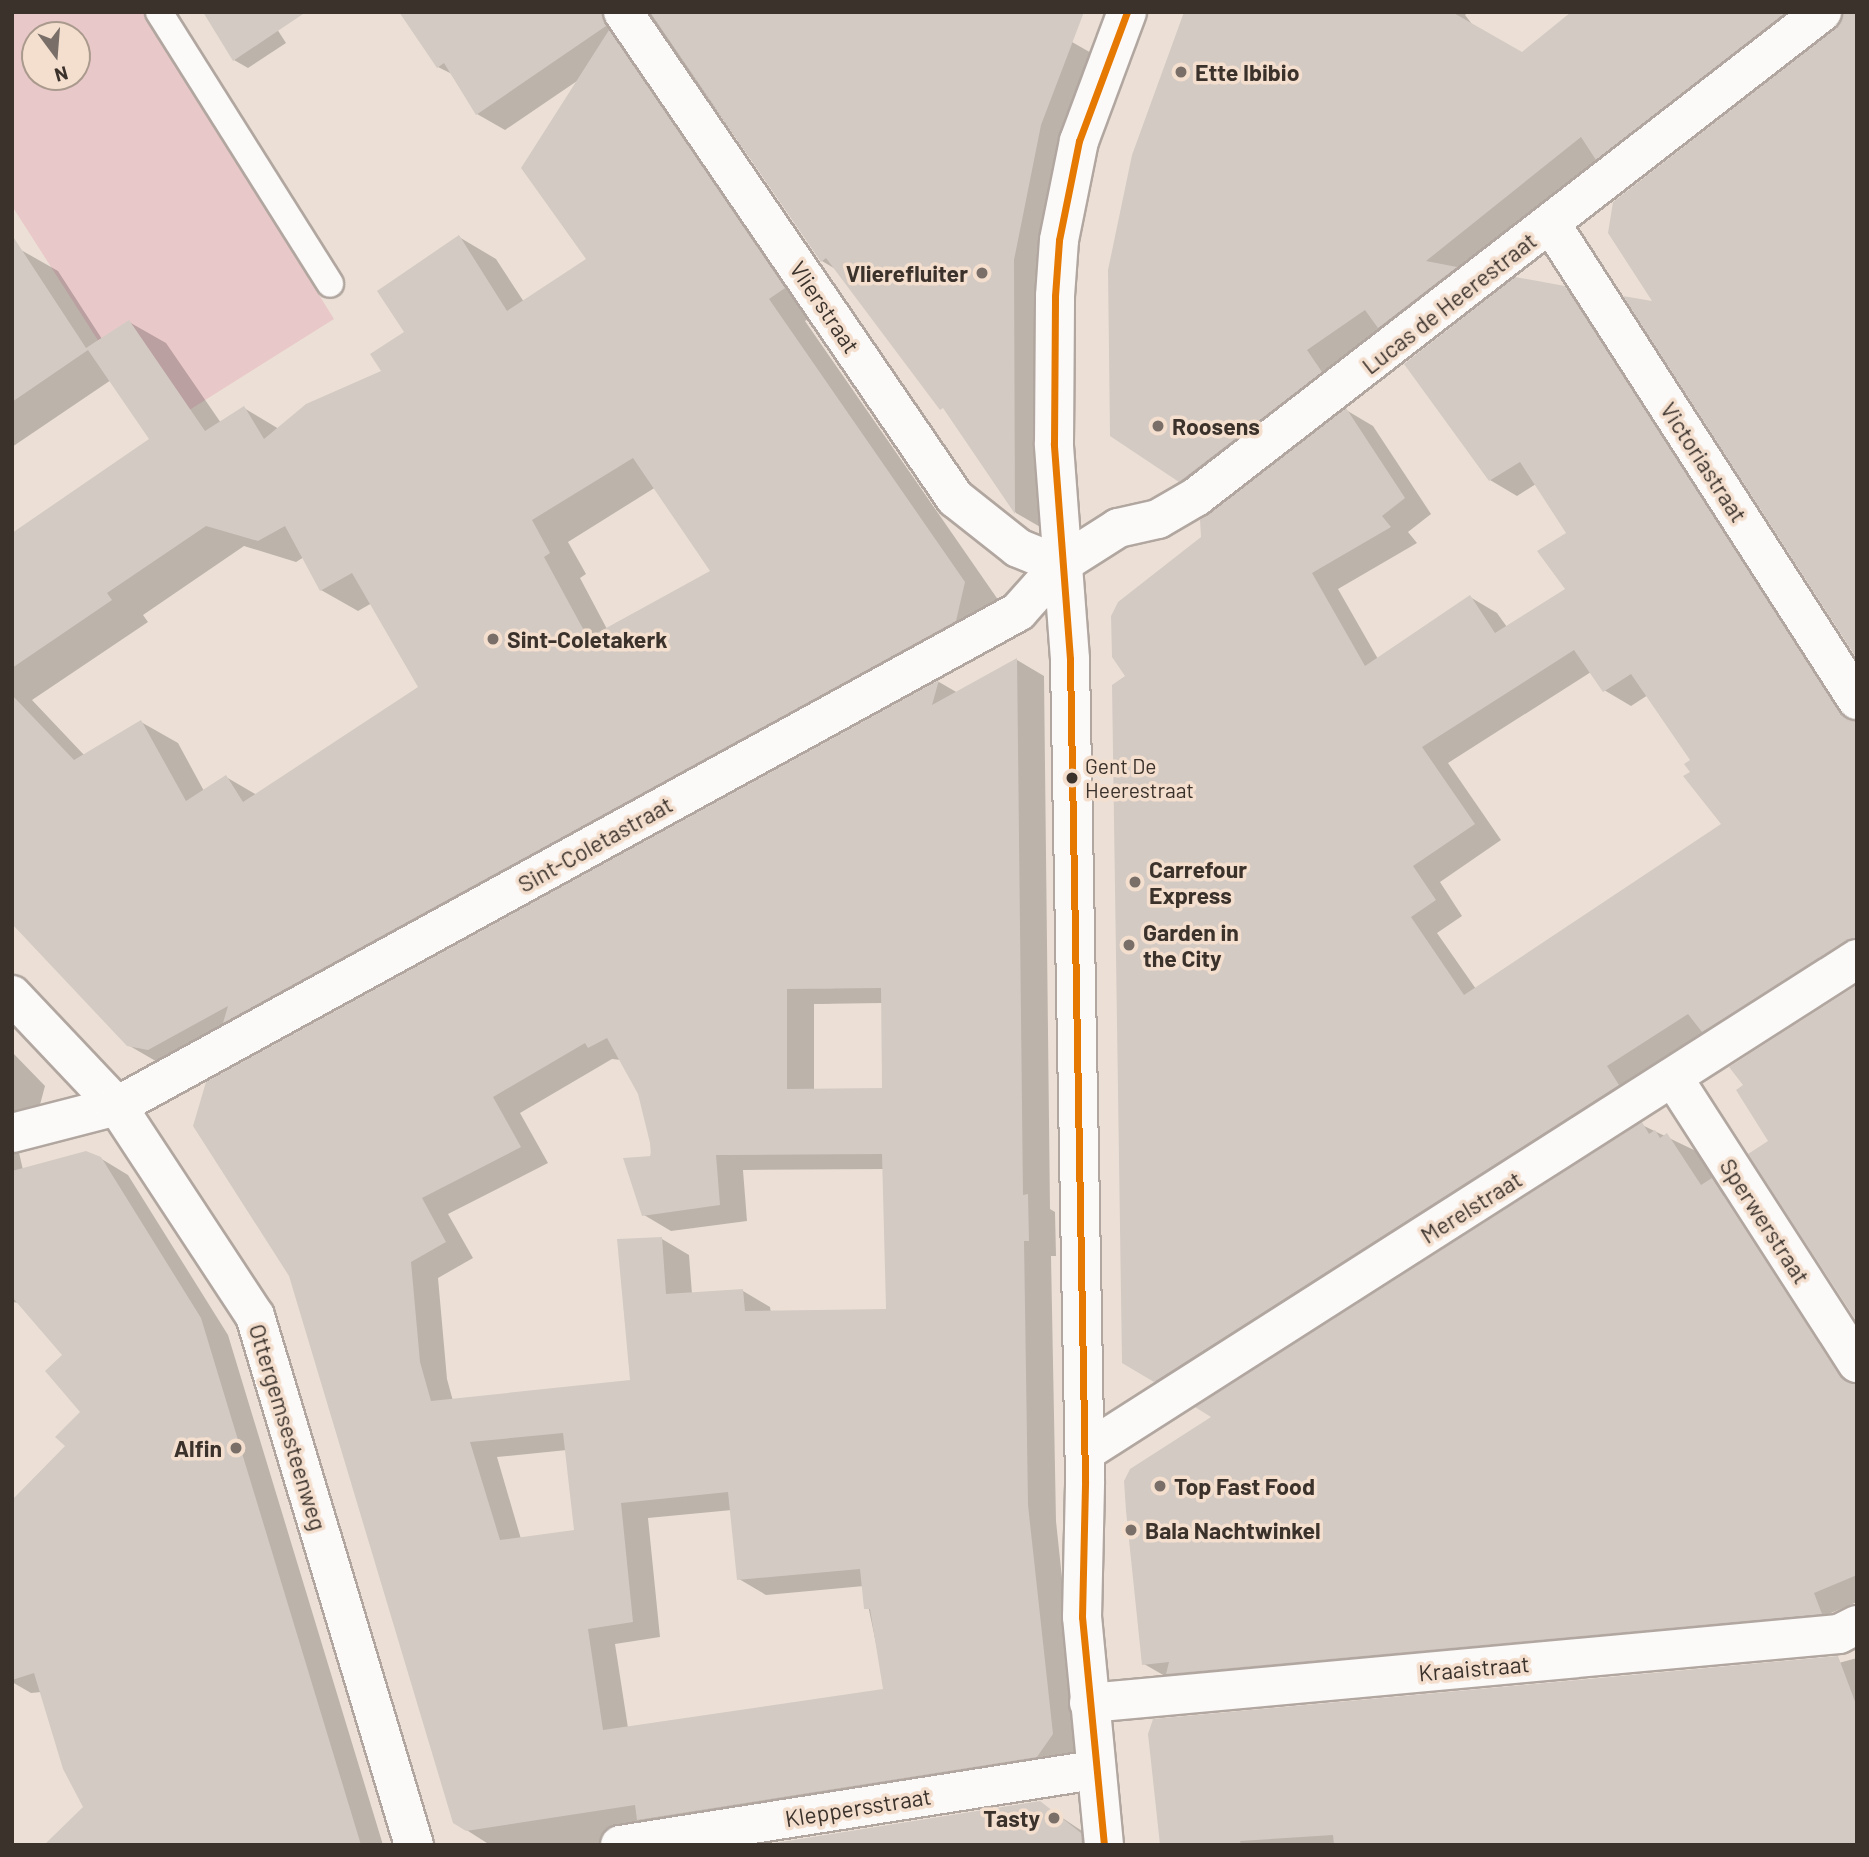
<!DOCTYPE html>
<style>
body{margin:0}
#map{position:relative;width:1869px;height:1857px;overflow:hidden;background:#ece0d6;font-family:Barlow,sans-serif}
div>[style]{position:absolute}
.green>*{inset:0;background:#e9c8c9}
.shadow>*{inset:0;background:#0003}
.building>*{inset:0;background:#d4cac4}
.roads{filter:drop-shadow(2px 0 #b1a7a0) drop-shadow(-2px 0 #b1a7a0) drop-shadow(0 2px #b1a7a0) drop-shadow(0 -2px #b1a7a0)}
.service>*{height:26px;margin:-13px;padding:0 13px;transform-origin:13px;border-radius:13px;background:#fcfaf9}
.minor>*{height:38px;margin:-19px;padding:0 19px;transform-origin:19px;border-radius:19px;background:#fcfaf9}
.tertiary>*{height:38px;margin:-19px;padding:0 19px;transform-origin:19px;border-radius:19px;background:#fcfaf9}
.bus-1>*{height:7px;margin:-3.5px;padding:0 3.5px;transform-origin:3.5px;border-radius:3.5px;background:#e67902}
.dots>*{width:19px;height:19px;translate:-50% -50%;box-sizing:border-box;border:4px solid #f4dfce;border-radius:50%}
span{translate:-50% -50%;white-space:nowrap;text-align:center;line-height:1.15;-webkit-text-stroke:7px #f4dfce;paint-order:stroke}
.bus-label{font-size:21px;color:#3b322c}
.left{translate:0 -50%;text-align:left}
.poi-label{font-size:23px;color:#3b322c;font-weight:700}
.right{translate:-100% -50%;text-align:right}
.street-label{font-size:23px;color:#3b322c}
.frame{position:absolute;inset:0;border:14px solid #3b322c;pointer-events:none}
.north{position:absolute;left:21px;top:21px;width:70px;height:70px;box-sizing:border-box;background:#f4dfce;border:2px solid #aa9a8d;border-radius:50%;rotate:164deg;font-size:19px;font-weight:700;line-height:28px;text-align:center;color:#3b322c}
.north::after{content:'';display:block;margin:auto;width:24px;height:32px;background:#796f68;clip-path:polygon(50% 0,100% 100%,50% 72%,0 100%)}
</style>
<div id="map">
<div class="green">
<div style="clip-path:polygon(evenodd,12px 12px,143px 12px,334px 319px,156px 431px,12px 206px,12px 12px,35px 35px,77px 35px,77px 77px,35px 77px,35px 35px)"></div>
</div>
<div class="shadow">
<div style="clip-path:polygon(266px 12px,286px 43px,248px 68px,234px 60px)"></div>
<div style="clip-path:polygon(evenodd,401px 12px,636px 12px,821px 310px,805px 321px,1001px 604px,166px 1067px,128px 1045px,12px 922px,12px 535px,151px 440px,111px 380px,12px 447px,12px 255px,21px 250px,58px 271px,102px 339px,129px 322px,166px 343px,221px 423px,244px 408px,279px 429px,384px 371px,459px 237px,496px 259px,524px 302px,588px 259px,580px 79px,505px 130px,477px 114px,454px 75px,438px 67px,401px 12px,656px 487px,713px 572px,607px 629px,580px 578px,586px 574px,568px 542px,656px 487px,401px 12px,244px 546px,296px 562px,304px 557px,321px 590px,358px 611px,372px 603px,420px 688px,257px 795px,226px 777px,204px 791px,178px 743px,141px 722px,85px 756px,32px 700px,148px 622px,143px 615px,244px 546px)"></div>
<div style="clip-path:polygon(648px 12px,987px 12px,1072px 42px,1100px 58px,1042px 528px,1016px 513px,948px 413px,837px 270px,822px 261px)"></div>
<div style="clip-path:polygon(1187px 12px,1469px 12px,1465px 15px,1501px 62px,1522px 54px,1573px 12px,1833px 12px,1624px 174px,1599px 160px,1385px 330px,1334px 366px,1348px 388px,1207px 496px,1180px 480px)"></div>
<div style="clip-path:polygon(evenodd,1564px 288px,1592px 304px,1857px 715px,1857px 967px,1182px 1396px,1155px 1381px,1127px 677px,1203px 538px,1346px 410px,1373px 426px,1431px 514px,1408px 532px,1417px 543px,1338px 589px,1378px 659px,1470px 597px,1497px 613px,1507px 627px,1567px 590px,1569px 533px,1536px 484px,1517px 496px,1490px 480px,1564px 288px,1591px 672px,1604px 690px,1631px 706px,1648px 695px,1693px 760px,1692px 772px,1723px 824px,1476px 989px,1437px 933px,1462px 916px,1440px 882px,1501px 840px,1448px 763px,1591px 672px)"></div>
<div style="clip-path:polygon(evenodd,1017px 660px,1044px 676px,1050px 1209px,1055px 1212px,1056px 1256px,1051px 1256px,1056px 1521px,1080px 1750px,1065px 1772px,633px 1845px,490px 1845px,454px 1822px,290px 1276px,208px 1083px,939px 682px,958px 693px,1017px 660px,883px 1003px,884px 1090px,814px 1091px,814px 1004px,883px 1003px,1017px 660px,612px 1059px,621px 1060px,640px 1093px,652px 1143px,644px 1215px,671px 1231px,747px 1221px,743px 1170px,884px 1169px,888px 1311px,771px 1313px,770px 1307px,743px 1291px,692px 1294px,689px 1255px,662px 1239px,631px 1382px,453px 1401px,447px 1379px,438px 1278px,473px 1258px,448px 1214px,548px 1163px,520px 1113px,612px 1059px,1017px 660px,567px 1450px,576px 1532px,521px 1539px,497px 1457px,567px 1450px,1017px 660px,732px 1510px,739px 1579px,766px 1595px,864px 1586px,886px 1691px,628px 1728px,615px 1644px,660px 1637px,648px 1518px,732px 1510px)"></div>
<div style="clip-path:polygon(12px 1052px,45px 1086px,34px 1127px,17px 1144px,23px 1170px,100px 1158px,128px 1175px,228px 1335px,383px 1845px,90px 1845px,103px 1835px,41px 1692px,31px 1693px,12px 1682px,12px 1502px,67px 1446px,82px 1412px,65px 1355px,20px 1303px,12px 1302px)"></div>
<div style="clip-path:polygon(evenodd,1642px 1125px,1696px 1151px,1716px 1182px,1740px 1196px,1857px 1377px,1857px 1602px,1776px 1636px,1172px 1680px,1144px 1664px,1214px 1417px,1642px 1125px,1722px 1196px,1726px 1196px,1845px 1382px,1842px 1384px,1722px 1196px)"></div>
<div style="clip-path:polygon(1857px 1658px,1857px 1845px,1162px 1845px,1685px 1705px)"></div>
<div style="clip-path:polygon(1040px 1803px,1088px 1835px,1089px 1845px,773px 1845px)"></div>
</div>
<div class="building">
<div style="clip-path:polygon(203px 12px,306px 12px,233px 61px)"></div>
<div style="clip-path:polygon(399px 12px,601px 12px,606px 26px,476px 115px,444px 63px,437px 68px)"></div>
<div style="clip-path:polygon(650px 12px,1084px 12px,1041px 125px,1014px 260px,1015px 514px,943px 408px,940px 410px,826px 258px,821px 262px)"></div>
<div style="clip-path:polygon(1184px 12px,1452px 12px,1522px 52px,1571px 12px,1786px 12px,1596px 160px,1581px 137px,1426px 261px,1457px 267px,1378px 328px,1365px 310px,1307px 350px,1322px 372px,1179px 482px,1110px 436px,1108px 270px,1132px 155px)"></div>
<div style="clip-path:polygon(1843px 12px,1857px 12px,1857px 659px,1623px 296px,1652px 301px,1608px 233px,1613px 202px,1835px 29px)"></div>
<div style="clip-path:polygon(evenodd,609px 30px,785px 288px,769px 299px,965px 582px,956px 621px,223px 1023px,228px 1006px,148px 1050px,127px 1046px,12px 924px,12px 695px,74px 760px,141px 720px,186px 801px,226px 775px,243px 802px,418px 687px,352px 573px,320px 591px,285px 526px,258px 541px,206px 526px,107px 593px,112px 600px,12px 668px,12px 533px,149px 439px,88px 350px,12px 402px,12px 235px,86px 348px,129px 320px,205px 431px,244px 406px,264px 439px,306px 404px,381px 371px,370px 354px,404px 332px,377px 291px,459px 235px,507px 311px,586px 259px,521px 168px,609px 30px,633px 458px,710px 571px,588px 638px,544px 557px,550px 553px,532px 520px,633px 458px)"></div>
<div style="clip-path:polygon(evenodd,1515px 277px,1565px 286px,1839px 712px,1857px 722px,1857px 937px,1702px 1032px,1688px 1014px,1607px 1066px,1619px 1085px,1154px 1382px,1122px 1363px,1112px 685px,1125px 676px,1112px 657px,1111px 616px,1118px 602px,1201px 537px,1200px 520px,1346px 408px,1405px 498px,1382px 516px,1391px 527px,1312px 573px,1365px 666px,1470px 595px,1495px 633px,1565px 589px,1537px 551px,1566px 533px,1520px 462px,1489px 481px,1404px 364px,1515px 277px,1574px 650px,1603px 692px,1631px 674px,1690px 760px,1684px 764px,1690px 772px,1683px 776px,1721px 824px,1464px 995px,1411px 917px,1436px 900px,1413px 866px,1475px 824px,1422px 747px,1574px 650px)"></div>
<div style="clip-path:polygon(evenodd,1017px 658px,1023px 1195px,1028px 1194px,1029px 1241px,1024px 1241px,1028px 1505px,1053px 1734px,1037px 1757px,637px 1820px,635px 1805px,466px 1831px,453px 1823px,289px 1276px,193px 1126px,206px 1082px,939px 680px,932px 705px,1017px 658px,881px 988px,882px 1088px,787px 1089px,787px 989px,881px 988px,1017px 658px,607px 1038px,638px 1094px,650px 1143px,651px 1156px,623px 1158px,642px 1216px,720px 1205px,716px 1155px,882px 1154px,886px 1309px,745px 1311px,743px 1289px,666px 1294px,662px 1237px,617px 1239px,630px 1380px,431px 1401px,420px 1362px,411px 1262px,446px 1242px,422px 1198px,521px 1147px,493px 1097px,585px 1043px,588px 1048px,607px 1038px,1017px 658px,563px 1433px,574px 1530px,500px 1540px,470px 1442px,563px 1433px,1017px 658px,728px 1492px,737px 1580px,860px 1569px,864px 1609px,870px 1609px,883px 1689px,603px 1730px,588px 1629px,633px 1622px,621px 1503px,728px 1492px)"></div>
<div style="clip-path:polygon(1857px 985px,1857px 1322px,1748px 1154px,1768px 1141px,1736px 1090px,1743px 1085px,1729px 1067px)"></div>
<div style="clip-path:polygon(1642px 1122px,1649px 1134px,1655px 1130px,1660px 1138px,1667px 1133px,1701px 1185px,1712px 1178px,1839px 1375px,1857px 1385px,1857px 1575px,1814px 1593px,1822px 1614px,1166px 1674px,1169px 1662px,1142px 1665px,1126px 1511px,1124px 1481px,1130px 1469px,1211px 1417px,1195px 1407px)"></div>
<div style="clip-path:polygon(86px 1151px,101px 1157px,201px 1318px,361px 1845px,44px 1845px,83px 1807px,63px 1769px,34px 1673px,12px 1680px,12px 1500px,65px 1446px,55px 1437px,80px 1412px,45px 1371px,62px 1355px,12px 1297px,12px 1171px)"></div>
<div style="clip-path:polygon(1838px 1656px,1857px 1707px,1857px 1845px,1334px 1845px,1333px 1835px,1240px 1841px,1241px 1845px,1160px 1845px,1148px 1734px,1153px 1719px)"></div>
<div style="clip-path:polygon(1040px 1801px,1081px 1833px,1082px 1845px,762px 1845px)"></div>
</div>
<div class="roads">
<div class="service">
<div style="left:159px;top:12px;width:321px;rotate:57.8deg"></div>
</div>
<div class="minor">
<div style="left:623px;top:12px;width:589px;rotate:55.66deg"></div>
<div style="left:955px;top:498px;width:80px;rotate:38.4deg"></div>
<div style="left:1018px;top:548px;width:45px;rotate:22deg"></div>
<div style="left:1551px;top:224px;width:566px;rotate:57.26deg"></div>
<div style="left:1674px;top:1079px;width:338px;rotate:57.2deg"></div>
<div style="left:12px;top:1133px;width:108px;rotate:-14.4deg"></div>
<div style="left:117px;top:1106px;width:1028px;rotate:-28.74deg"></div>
<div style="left:1018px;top:612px;width:63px;rotate:-48.2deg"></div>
<div style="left:1060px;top:565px;width:69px;rotate:-32.5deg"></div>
<div style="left:1118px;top:528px;width:41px;rotate:-12.7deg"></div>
<div style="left:1158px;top:519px;width:44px;rotate:-30.1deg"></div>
<div style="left:1196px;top:497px;width:792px;rotate:-37.77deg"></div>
<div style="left:1085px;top:1452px;width:916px;rotate:-32.56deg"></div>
<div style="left:1089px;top:1703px;width:753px;rotate:-5.26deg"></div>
<div style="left:1839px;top:1634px;width:20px;rotate:-27deg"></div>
<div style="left:620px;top:1845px;width:482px;rotate:-9deg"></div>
</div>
<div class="tertiary">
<div style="left:12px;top:995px;width:153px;rotate:46.6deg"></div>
<div style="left:117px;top:1106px;width:251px;rotate:56.7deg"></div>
<div style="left:255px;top:1316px;width:552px;rotate:73.27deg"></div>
<div style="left:1104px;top:1845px;width:229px;rotate:-95.5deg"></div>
<div style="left:1082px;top:1617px;width:136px;rotate:-88.7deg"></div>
<div style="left:1085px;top:1481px;width:822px;rotate:-91.05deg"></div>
<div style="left:1070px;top:659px;width:216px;rotate:-94.3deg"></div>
<div style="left:1054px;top:444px;width:148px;rotate:-89.6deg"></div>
<div style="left:1055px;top:296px;width:56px;rotate:-85.9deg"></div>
<div style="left:1059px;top:240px;width:101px;rotate:-78.6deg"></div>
<div style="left:1079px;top:141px;width:138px;rotate:-69.6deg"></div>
</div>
</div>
<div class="bus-1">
<div style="left:1104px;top:1845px;width:229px;rotate:-95.5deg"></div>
<div style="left:1082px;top:1617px;width:136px;rotate:-88.7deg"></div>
<div style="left:1085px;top:1481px;width:822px;rotate:-91.05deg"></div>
<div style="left:1070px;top:659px;width:216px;rotate:-94.3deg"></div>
<div style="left:1054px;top:444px;width:148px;rotate:-89.6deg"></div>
<div style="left:1055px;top:296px;width:56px;rotate:-85.9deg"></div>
<div style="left:1059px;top:240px;width:101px;rotate:-78.6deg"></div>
<div style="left:1079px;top:141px;width:138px;rotate:-69.6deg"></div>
</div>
<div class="dots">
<div style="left:1181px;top:72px;background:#796f68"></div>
<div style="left:982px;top:273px;background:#796f68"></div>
<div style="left:1158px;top:426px;background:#796f68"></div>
<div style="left:493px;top:639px;background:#796f68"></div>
<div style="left:1072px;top:778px;background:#3b322c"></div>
<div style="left:1135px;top:882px;background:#796f68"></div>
<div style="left:1129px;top:945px;background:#796f68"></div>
<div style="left:236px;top:1448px;background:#796f68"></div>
<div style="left:1160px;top:1486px;background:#796f68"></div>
<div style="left:1131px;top:1530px;background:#796f68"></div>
<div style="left:1054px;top:1818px;background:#796f68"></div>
</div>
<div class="bus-label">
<span class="left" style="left:1085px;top:778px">Gent De<br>Heerestraat</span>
</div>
<div class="poi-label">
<span class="left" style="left:1195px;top:72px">Ette Ibibio</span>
<span class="right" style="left:968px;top:273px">Vlierefluiter</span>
<span class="left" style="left:1172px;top:426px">Roosens</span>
<span class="left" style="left:507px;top:639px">Sint-Coletakerk</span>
<span class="left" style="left:1149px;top:882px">Carrefour<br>Express</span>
<span class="left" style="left:1143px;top:945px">Garden in<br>the City</span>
<span class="right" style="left:222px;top:1448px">Alfin</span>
<span class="left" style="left:1174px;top:1486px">Top Fast Food</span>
<span class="left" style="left:1145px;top:1530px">Bala Nachtwinkel</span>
<span class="right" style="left:1040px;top:1818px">Tasty</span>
</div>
<div class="street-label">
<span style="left:1449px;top:303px;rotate:-38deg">Lucas de Heerestraat</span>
<span style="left:825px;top:307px;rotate:56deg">Vlierstraat</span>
<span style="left:1704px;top:462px;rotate:57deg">Victoriastraat</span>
<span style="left:595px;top:844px;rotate:-29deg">Sint-Coletastraat</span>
<span style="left:1471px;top:1207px;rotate:-32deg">Merelstraat</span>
<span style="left:1765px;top:1221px;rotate:57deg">Sperwerstraat</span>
<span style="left:288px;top:1427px;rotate:73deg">Ottergemsesteenweg</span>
<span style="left:1474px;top:1668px;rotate:-5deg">Kraaistraat</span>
<span style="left:858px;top:1807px;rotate:-9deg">Kleppersstraat</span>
</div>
<div class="frame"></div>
<div class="north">N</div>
</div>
